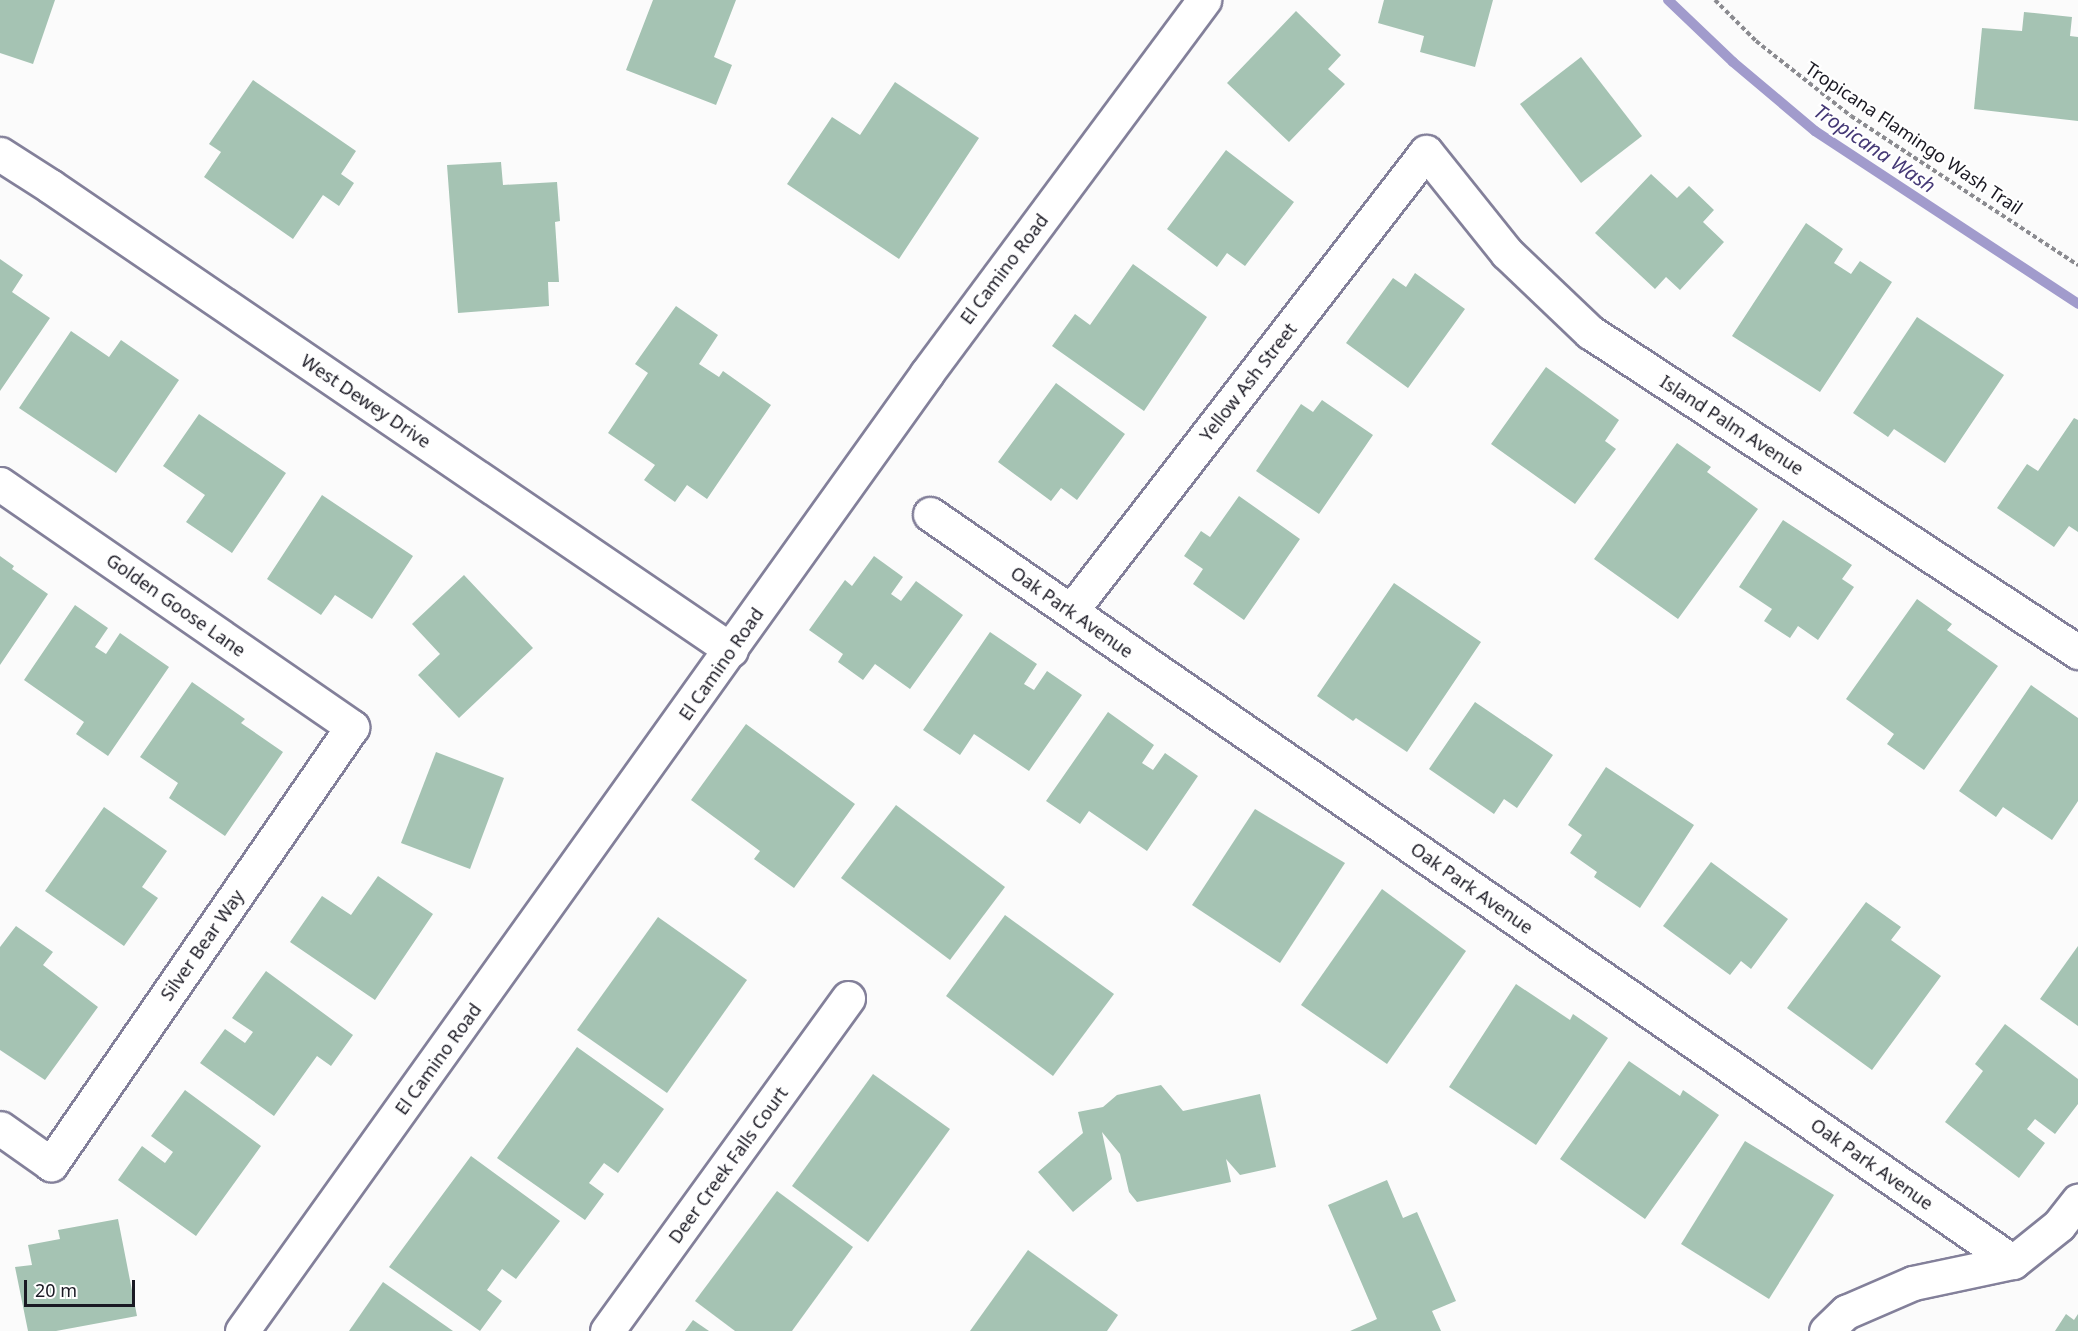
<!DOCTYPE html>
<style>
body{margin:0}
#map{position:relative;width:2078px;height:1331px;overflow:hidden;background:#fbfbfb;font-family:"Noto Sans",sans-serif}
div>[style]{position:absolute}
.stream>*{height:10px;margin:-5px;padding:0 5px;transform-origin:5px;border-radius:5px;background:#a19bcc}
.building>*{inset:0;background:#a5c3b3}
.path>*{height:4px;margin-top:-2px;transform-origin:0;background:repeating-linear-gradient(90deg,#8b8b90 0 4.5px,transparent 0 7.5px)}
.roads{filter:drop-shadow(2px 0 #83809a) drop-shadow(-2px 0 #83809a) drop-shadow(0 2px #83809a) drop-shadow(0 -2px #83809a)}
.minor>*{height:33px;margin:-16.5px;padding:0 16.5px;transform-origin:16.5px;border-radius:16.5px;background:#fff}
span{translate:-50% -50%;white-space:nowrap;text-align:center;line-height:1.15;-webkit-text-stroke:4.5px #fff;paint-order:stroke}
.street-label{font-size:18px;color:#1a1923}
.water-label{font-size:20px;color:#453976;font-style:italic}
.scale{position:absolute;left:24px;top:1280px;width:111px;height:27px;box-sizing:border-box;border:3px solid #1a1923;border-top:0;padding-left:8px;font-size:18px;line-height:21px;white-space:nowrap;color:#1a1923;-webkit-text-stroke:4px #fff;paint-order:stroke}
</style>
<div id="map">
<div class="stream">
<div style="left:1668px;top:0;width:90px;rotate:43.6deg"></div>
<div style="left:1733px;top:62px;width:107px;rotate:40.1deg"></div>
<div style="left:1815px;top:131px;width:315px;rotate:33.3deg"></div>
</div>
<div class="building">
<div style="clip-path:polygon(0 0,55px 0,33px 64px,0 53px)"></div>
<div style="clip-path:polygon(653px 0,736px 0,714px 57px,732px 65px,716px 105px,626px 70px)"></div>
<div style="clip-path:polygon(1384px 0,1493px 0,1475px 67px,1420px 52px,1424px 36px,1378px 23px)"></div>
<div style="clip-path:polygon(1296px 11px,1341px 55px,1328px 69px,1345px 84px,1289px 142px,1227px 83px)"></div>
<div style="clip-path:polygon(2024px 12px,2072px 17px,2070px 36px,2078px 37px,2078px 121px,1974px 109px,1982px 28px,2022px 31px)"></div>
<div style="clip-path:polygon(1581px 57px,1642px 136px,1581px 183px,1520px 104px)"></div>
<div style="clip-path:polygon(253px 80px,356px 151px,341px 174px,354px 183px,339px 206px,323px 195px,293px 239px,204px 177px,221px 152px,209px 144px)"></div>
<div style="clip-path:polygon(895px 82px,979px 138px,899px 259px,787px 184px,832px 117px,860px 135px)"></div>
<div style="clip-path:polygon(1226px 150px,1294px 202px,1245px 266px,1227px 253px,1217px 267px,1167px 229px)"></div>
<div style="clip-path:polygon(501px 162px,503px 185px,557px 182px,560px 221px,555px 222px,559px 282px,548px 282px,549px 306px,458px 313px,447px 165px)"></div>
<div style="clip-path:polygon(1651px 174px,1677px 198px,1689px 186px,1714px 210px,1703px 222px,1724px 242px,1680px 290px,1666px 277px,1655px 289px,1595px 233px)"></div>
<div style="clip-path:polygon(1806px 223px,1843px 249px,1834px 263px,1851px 274px,1860px 261px,1892px 282px,1820px 392px,1732px 336px)"></div>
<div style="clip-path:polygon(0 259px,23px 275px,12px 292px,50px 318px,0 391px)"></div>
<div style="clip-path:polygon(1133px 264px,1207px 317px,1144px 411px,1052px 346px,1075px 314px,1090px 325px)"></div>
<div style="clip-path:polygon(1415px 273px,1465px 309px,1408px 388px,1346px 343px,1393px 278px,1406px 287px)"></div>
<div style="clip-path:polygon(676px 306px,718px 335px,699px 364px,719px 377px,723px 371px,771px 405px,707px 499px,687px 485px,675px 502px,644px 480px,655px 465px,608px 433px,648px 373px,635px 364px)"></div>
<div style="clip-path:polygon(1917px 317px,2004px 375px,1945px 463px,1894px 429px,1888px 437px,1853px 413px)"></div>
<div style="clip-path:polygon(71px 331px,109px 357px,121px 340px,179px 380px,116px 473px,19px 408px)"></div>
<div style="clip-path:polygon(1546px 367px,1619px 420px,1605px 441px,1616px 449px,1575px 504px,1491px 444px)"></div>
<div style="clip-path:polygon(1056px 383px,1125px 434px,1077px 500px,1061px 488px,1051px 501px,998px 462px)"></div>
<div style="clip-path:polygon(1322px 400px,1373px 435px,1319px 514px,1256px 471px,1301px 404px,1313px 412px)"></div>
<div style="clip-path:polygon(199px 414px,286px 473px,232px 553px,186px 522px,205px 495px,163px 466px)"></div>
<div style="clip-path:polygon(2074px 418px,2078px 420px,2078px 532px,2069px 526px,2054px 547px,1997px 508px,2027px 464px,2038px 471px)"></div>
<div style="clip-path:polygon(1677px 443px,1711px 467px,1707px 472px,1758px 509px,1678px 619px,1594px 559px)"></div>
<div style="clip-path:polygon(322px 495px,413px 556px,372px 619px,335px 595px,321px 615px,267px 579px)"></div>
<div style="clip-path:polygon(1239px 496px,1300px 539px,1244px 620px,1193px 584px,1203px 569px,1184px 556px,1201px 531px,1210px 537px)"></div>
<div style="clip-path:polygon(1783px 520px,1852px 565px,1842px 579px,1854px 587px,1818px 640px,1798px 626px,1790px 638px,1764px 621px,1772px 609px,1739px 587px)"></div>
<div style="clip-path:polygon(0 556px,14px 566px,12px 569px,48px 594px,0 665px)"></div>
<div style="clip-path:polygon(874px 556px,903px 577px,891px 594px,901px 601px,916px 581px,963px 615px,910px 689px,875px 664px,863px 680px,838px 662px,843px 654px,809px 630px,845px 580px,852px 586px)"></div>
<div style="clip-path:polygon(464px 575px,533px 648px,459px 718px,418px 675px,440px 654px,412px 624px)"></div>
<div style="clip-path:polygon(1394px 583px,1481px 642px,1407px 752px,1356px 718px,1353px 721px,1317px 696px)"></div>
<div style="clip-path:polygon(1917px 599px,1952px 624px,1947px 630px,1998px 666px,1924px 770px,1887px 744px,1894px 734px,1846px 699px)"></div>
<div style="clip-path:polygon(75px 605px,108px 628px,95px 647px,106px 654px,120px 633px,169px 667px,108px 756px,76px 734px,84px 722px,24px 680px)"></div>
<div style="clip-path:polygon(990px 632px,1037px 664px,1024px 684px,1034px 690px,1047px 671px,1082px 695px,1029px 771px,974px 734px,960px 755px,923px 730px)"></div>
<div style="clip-path:polygon(192px 682px,245px 719px,241px 723px,283px 752px,225px 836px,169px 798px,178px 783px,140px 757px)"></div>
<div style="clip-path:polygon(2031px 685px,2078px 718px,2078px 801px,2052px 840px,2003px 807px,1996px 817px,1959px 791px)"></div>
<div style="clip-path:polygon(1475px 702px,1553px 755px,1517px 808px,1504px 799px,1494px 814px,1429px 769px)"></div>
<div style="clip-path:polygon(1108px 712px,1154px 745px,1142px 763px,1153px 770px,1165px 753px,1198px 776px,1147px 851px,1089px 811px,1080px 824px,1046px 801px)"></div>
<div style="clip-path:polygon(746px 724px,855px 804px,794px 888px,754px 859px,760px 851px,691px 800px)"></div>
<div style="clip-path:polygon(436px 752px,504px 778px,470px 869px,401px 843px)"></div>
<div style="clip-path:polygon(1606px 767px,1694px 825px,1640px 908px,1594px 877px,1597px 872px,1570px 853px,1582px 835px,1568px 825px)"></div>
<div style="clip-path:polygon(896px 805px,1005px 887px,950px 960px,841px 878px)"></div>
<div style="clip-path:polygon(104px 807px,167px 851px,142px 887px,158px 898px,124px 946px,45px 891px)"></div>
<div style="clip-path:polygon(1255px 809px,1345px 863px,1280px 963px,1192px 905px)"></div>
<div style="clip-path:polygon(1711px 862px,1788px 919px,1751px 969px,1741px 961px,1730px 975px,1663px 926px)"></div>
<div style="clip-path:polygon(378px 876px,433px 914px,375px 1000px,290px 942px,322px 896px,351px 915px)"></div>
<div style="clip-path:polygon(1382px 889px,1466px 951px,1387px 1064px,1301px 1005px)"></div>
<div style="clip-path:polygon(1866px 902px,1901px 927px,1891px 940px,1941px 976px,1872px 1070px,1787px 1008px)"></div>
<div style="clip-path:polygon(1005px 915px,1114px 994px,1053px 1076px,946px 996px)"></div>
<div style="clip-path:polygon(658px 917px,747px 980px,667px 1093px,577px 1030px)"></div>
<div style="clip-path:polygon(16px 926px,53px 952px,43px 965px,98px 1007px,45px 1080px,0 1050px,0 947px)"></div>
<div style="clip-path:polygon(2078px 946px,2078px 1026px,2040px 999px)"></div>
<div style="clip-path:polygon(266px 971px,353px 1035px,331px 1066px,317px 1056px,274px 1116px,200px 1063px,225px 1029px,245px 1043px,253px 1032px,232px 1018px)"></div>
<div style="clip-path:polygon(1516px 984px,1570px 1020px,1573px 1014px,1608px 1038px,1536px 1145px,1449px 1087px)"></div>
<div style="clip-path:polygon(2005px 1024px,2078px 1079px,2078px 1104px,2055px 1134px,2035px 1119px,2027px 1129px,2045px 1143px,2019px 1178px,1945px 1122px,1983px 1071px,1975px 1064px)"></div>
<div style="clip-path:polygon(577px 1047px,664px 1109px,618px 1173px,604px 1163px,589px 1183px,604px 1194px,585px 1220px,497px 1158px)"></div>
<div style="clip-path:polygon(1629px 1061px,1680px 1096px,1683px 1090px,1719px 1115px,1645px 1219px,1560px 1159px)"></div>
<div style="clip-path:polygon(873px 1074px,950px 1129px,868px 1242px,792px 1186px)"></div>
<div style="clip-path:polygon(1161px 1085px,1183px 1111px,1260px 1094px,1276px 1167px,1240px 1175px,1226px 1159px,1231px 1182px,1137px 1202px,1129px 1192px,1120px 1154px,1102px 1132px,1112px 1179px,1073px 1212px,1038px 1172px,1083px 1133px,1078px 1112px,1103px 1107px,1117px 1095px)"></div>
<div style="clip-path:polygon(185px 1090px,261px 1146px,196px 1236px,118px 1180px,142px 1146px,165px 1163px,173px 1152px,151px 1136px)"></div>
<div style="clip-path:polygon(1745px 1141px,1834px 1195px,1769px 1299px,1681px 1244px)"></div>
<div style="clip-path:polygon(471px 1156px,560px 1221px,516px 1279px,502px 1269px,487px 1290px,502px 1301px,480px 1331px,389px 1267px)"></div>
<div style="clip-path:polygon(1387px 1180px,1403px 1218px,1417px 1212px,1456px 1301px,1432px 1311px,1441px 1331px,1350px 1331px,1377px 1319px,1328px 1205px)"></div>
<div style="clip-path:polygon(777px 1191px,853px 1247px,792px 1331px,735px 1331px,695px 1301px)"></div>
<div style="clip-path:polygon(118px 1219px,137px 1316px,56px 1331px,28px 1331px,15px 1267px,32px 1265px,28px 1245px,60px 1239px,58px 1230px)"></div>
<div style="clip-path:polygon(1028px 1250px,1118px 1315px,1107px 1331px,970px 1331px)"></div>
<div style="clip-path:polygon(383px 1282px,453px 1331px,349px 1331px)"></div>
<div style="clip-path:polygon(2066px 1314px,2074px 1320px,2078px 1314px,2078px 1331px,2055px 1331px)"></div>
<div style="clip-path:polygon(693px 1320px,709px 1331px,685px 1331px)"></div>
</div>
<div class="path">
<div style="left:1715px;top:0;width:58px;rotate:45deg"></div>
<div style="left:1756px;top:41px;width:121px;rotate:38.3deg"></div>
<div style="left:1851px;top:116px;width:272px;rotate:33.3deg"></div>
</div>
<div class="roads">
<div class="minor">
<div style="left:0;top:154px;width:59px;rotate:32.6deg"></div>
<div style="left:50px;top:186px;width:824px;rotate:34.27deg"></div>
<div style="left:0;top:484px;width:428px;rotate:34.6deg"></div>
<div style="left:352px;top:727px;width:531px;rotate:124.56deg"></div>
<div style="left:51px;top:1164px;width:62px;rotate:-144.8deg"></div>
<div style="left:930px;top:514px;width:1316px;rotate:34.63deg"></div>
<div style="left:1071px;top:611px;width:580px;rotate:-52.28deg"></div>
<div style="left:1426px;top:152px;width:129px;rotate:51.3deg"></div>
<div style="left:1507px;top:253px;width:115px;rotate:43.6deg"></div>
<div style="left:1590px;top:332px;width:584px;rotate:33.25deg"></div>
<div style="left:242px;top:1331px;width:1178px;rotate:-54.43deg"></div>
<div style="left:927px;top:373px;width:465px;rotate:-53.4deg"></div>
<div style="left:607px;top:1331px;width:411px;rotate:-54.1deg"></div>
<div style="left:1826px;top:1331px;width:28px;rotate:-44deg"></div>
<div style="left:1846px;top:1312px;width:73px;rotate:-23.4deg"></div>
<div style="left:1913px;top:1283px;width:102px;rotate:-11.9deg"></div>
<div style="left:2013px;top:1262px;width:59px;rotate:-38.8deg"></div>
<div style="left:2059px;top:1225px;width:31px;rotate:-52deg"></div>
</div>
</div>
<div class="street-label">
<span style="left:1914px;top:138px;rotate:34deg">Tropicana Flamingo Wash Trail</span>
<span style="left:1004px;top:269px;rotate:-53deg">El Camino Road</span>
<span style="left:1248px;top:382px;rotate:-52deg">Yellow Ash Street</span>
<span style="left:366px;top:401px;rotate:34deg">West Dewey Drive</span>
<span style="left:1732px;top:425px;rotate:33deg">Island Palm Avenue</span>
<span style="left:176px;top:605px;rotate:35deg">Golden Goose Lane</span>
<span style="left:1072px;top:612px;rotate:35deg">Oak Park Avenue</span>
<span style="left:721px;top:664px;rotate:-55deg">El Camino Road</span>
<span style="left:1472px;top:888px;rotate:35deg">Oak Park Avenue</span>
<span style="left:202px;top:945px;rotate:-55deg">Silver Bear Way</span>
<span style="left:438px;top:1059px;rotate:-54deg">El Camino Road</span>
<span style="left:1872px;top:1164px;rotate:35deg">Oak Park Avenue</span>
<span style="left:728px;top:1165px;rotate:-54deg">Deer Creek Falls Court</span>
</div>
<div class="water-label">
<span style="left:1875px;top:148px;rotate:34deg">Tropicana Wash</span>
</div>
<div class="scale">20 m</div>
</div>
